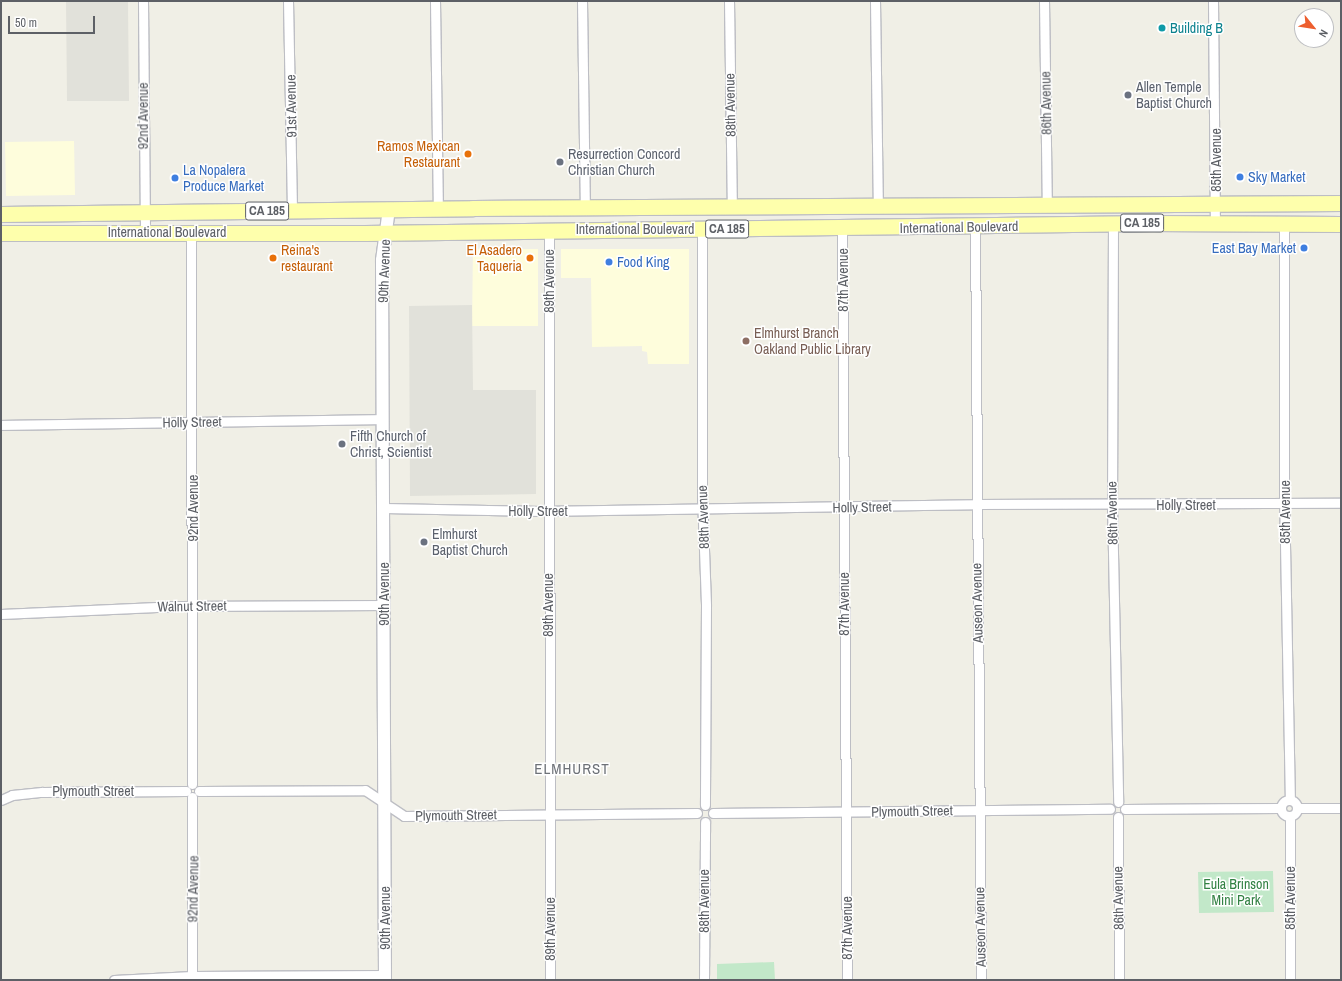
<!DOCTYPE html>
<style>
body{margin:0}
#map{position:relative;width:1342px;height:981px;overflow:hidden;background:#f0efe6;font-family:"Archivo Narrow",sans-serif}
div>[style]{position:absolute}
.commercial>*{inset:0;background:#fefddc}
.industrial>*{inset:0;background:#e1e1da}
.green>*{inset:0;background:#c2e8c9}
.roads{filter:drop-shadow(1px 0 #bdbec4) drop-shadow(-1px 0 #bdbec4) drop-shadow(0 1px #bdbec4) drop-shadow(0 -1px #bdbec4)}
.minor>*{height:9px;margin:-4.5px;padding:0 4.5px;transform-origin:4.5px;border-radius:4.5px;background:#fff}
.minor>.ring{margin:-4.5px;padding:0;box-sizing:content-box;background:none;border:9px solid #fff;border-radius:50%}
.tertiary>*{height:12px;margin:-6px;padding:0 6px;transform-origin:6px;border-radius:6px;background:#fff}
.primary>*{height:15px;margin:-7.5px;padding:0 7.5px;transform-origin:7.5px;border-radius:7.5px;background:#feffac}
.dots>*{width:11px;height:11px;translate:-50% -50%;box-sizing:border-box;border:2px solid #fff;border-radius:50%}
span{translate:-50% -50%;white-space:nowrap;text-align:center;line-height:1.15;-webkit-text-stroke:3px #fff;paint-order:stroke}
.shield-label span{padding:1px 3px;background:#fff;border:1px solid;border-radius:3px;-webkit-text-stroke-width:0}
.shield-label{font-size:13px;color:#5d6066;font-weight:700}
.culture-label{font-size:14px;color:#0d838f}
.left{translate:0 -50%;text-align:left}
.worship-label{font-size:14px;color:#5b616d}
.street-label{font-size:14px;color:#5d6066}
.food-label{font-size:14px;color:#c56008}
.right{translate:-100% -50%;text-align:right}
.shop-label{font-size:14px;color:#366cbe}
.education-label{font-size:14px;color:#785e54}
.park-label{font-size:14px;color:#328143}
.neighbourhood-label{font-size:15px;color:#6e7278;letter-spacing:1px}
.frame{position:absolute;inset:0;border:2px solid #5d6066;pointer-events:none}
.north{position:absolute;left:1294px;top:8px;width:40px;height:40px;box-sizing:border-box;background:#fff;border:1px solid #bebfc2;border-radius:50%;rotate:120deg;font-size:11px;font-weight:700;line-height:16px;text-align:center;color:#5d6066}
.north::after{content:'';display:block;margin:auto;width:14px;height:18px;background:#ed5f2f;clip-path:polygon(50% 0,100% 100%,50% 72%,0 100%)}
.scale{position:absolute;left:8px;top:16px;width:87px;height:18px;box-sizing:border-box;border:2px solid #5d6066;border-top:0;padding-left:5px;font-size:12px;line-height:14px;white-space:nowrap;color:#5d6066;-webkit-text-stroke:3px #fff;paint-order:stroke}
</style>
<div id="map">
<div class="commercial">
<div style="clip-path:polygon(74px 141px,75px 195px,6px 196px,5px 142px)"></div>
<div style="clip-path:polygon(473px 249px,538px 249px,538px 326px,472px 326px)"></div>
<div style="clip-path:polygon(561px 249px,689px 249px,689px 364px,648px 364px,647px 352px,642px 351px,642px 346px,592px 347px,591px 278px,561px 278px)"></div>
</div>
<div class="industrial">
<div style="clip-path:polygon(66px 1px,128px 1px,129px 101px,67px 101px)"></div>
<div style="clip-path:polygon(472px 305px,473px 390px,536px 390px,536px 494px,410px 496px,409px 306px)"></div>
</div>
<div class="green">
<div style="clip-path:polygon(1273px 871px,1274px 912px,1199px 913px,1198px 872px)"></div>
<div style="clip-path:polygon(774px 962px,775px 980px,717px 980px,717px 964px)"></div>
</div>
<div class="roads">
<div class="minor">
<div style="left:143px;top:1px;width:230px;rotate:89.5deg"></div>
<div style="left:288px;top:1px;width:210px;rotate:88.9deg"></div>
<div style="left:435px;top:1px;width:207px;rotate:89.2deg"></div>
<div style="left:582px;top:1px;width:206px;rotate:89.2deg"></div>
<div style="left:729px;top:1px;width:207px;rotate:89.2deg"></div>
<div style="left:875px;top:1px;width:206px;rotate:89.2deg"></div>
<div style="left:1044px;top:1px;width:204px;rotate:89.2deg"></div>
<div style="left:1213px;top:1px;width:223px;rotate:89.5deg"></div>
<div style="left:1113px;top:224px;width:281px;rotate:90.2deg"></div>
<div style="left:1112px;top:505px;width:297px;rotate:88.8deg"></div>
<div style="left:1284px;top:225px;width:267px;rotate:90deg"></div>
<div style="left:1284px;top:492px;width:308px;rotate:88.9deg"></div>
<div style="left:975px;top:226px;width:754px;rotate:89.54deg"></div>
<div style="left:842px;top:228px;width:752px;rotate:89.62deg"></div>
<div style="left:702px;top:229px;width:266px;rotate:90deg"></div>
<div style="left:702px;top:495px;width:111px;rotate:87.9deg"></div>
<div style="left:706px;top:606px;width:199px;rotate:90.3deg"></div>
<div style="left:549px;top:230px;width:750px;rotate:89.92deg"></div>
<div style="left:191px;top:232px;width:552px;rotate:89.9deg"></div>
<div style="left:1px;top:425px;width:382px;rotate:-0.9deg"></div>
<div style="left:384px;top:508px;width:156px;rotate:1.1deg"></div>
<div style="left:540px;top:511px;width:436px;rotate:-0.9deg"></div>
<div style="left:976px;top:504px;width:365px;rotate:-0.2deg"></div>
<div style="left:1px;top:614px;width:178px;rotate:-2.6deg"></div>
<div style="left:179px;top:606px;width:205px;rotate:-0.3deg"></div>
<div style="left:199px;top:791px;width:166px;rotate:-0.3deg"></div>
<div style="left:365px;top:790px;width:47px;rotate:33.7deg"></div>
<div style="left:404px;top:816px;width:293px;rotate:-0.6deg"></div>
<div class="ring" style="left:1281px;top:800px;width:7px;height:7px"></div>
<div style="left:1px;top:800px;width:12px;rotate:-24deg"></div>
<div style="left:12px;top:795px;width:30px;rotate:-6deg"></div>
<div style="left:42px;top:792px;width:144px;rotate:-0.4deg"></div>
<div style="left:1298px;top:808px;width:43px"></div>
<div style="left:1125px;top:809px;width:156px;rotate:-0.4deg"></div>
<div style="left:713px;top:813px;width:397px;rotate:-0.6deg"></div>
<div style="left:1290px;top:816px;width:164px;rotate:90deg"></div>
<div style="left:1118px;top:817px;width:163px;rotate:89.6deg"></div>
<div style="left:114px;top:980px;width:78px;rotate:-2.9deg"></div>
<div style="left:192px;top:976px;width:193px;rotate:-0.3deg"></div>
<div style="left:192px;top:980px;width:183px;rotate:-90deg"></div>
<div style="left:704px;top:980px;width:158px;rotate:-89.6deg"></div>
</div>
<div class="tertiary">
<div style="left:385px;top:980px;width:720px;rotate:-90.24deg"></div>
<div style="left:382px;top:260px;width:51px;rotate:-82.2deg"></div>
</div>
<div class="primary">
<div style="left:1px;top:214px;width:472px;rotate:-0.7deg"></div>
<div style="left:473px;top:208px;width:868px;rotate:-0.33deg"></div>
<div style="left:1px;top:233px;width:364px"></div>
<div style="left:365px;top:233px;width:786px;rotate:-0.73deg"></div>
<div style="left:1151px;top:223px;width:190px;rotate:0.3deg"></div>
</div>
</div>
<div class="dots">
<div style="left:1162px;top:28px;background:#0f9aa8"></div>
<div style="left:1128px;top:95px;background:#6b7280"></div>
<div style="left:468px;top:154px;background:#e8710a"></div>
<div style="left:560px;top:162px;background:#6b7280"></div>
<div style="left:1240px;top:177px;background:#3f7fe0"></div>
<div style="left:175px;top:178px;background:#3f7fe0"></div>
<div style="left:1304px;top:248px;background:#3f7fe0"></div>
<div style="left:273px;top:258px;background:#e8710a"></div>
<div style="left:530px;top:258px;background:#e8710a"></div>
<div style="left:609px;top:262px;background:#3f7fe0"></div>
<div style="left:746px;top:341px;background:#8d6e63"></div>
<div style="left:342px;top:444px;background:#6b7280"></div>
<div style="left:424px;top:542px;background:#6b7280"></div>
</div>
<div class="shield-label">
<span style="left:267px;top:211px">CA 185</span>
<span style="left:1142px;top:223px">CA 185</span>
<span style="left:727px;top:229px">CA 185</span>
</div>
<div class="culture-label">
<span class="left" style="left:1170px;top:28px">Building B</span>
</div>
<div class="worship-label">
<span class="left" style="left:1136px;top:95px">Allen Temple<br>Baptist Church</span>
<span class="left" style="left:568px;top:162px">Resurrection Concord<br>Christian Church</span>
<span class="left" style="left:350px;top:444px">Fifth Church of<br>Christ, Scientist</span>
<span class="left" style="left:432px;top:542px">Elmhurst<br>Baptist Church</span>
</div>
<div class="street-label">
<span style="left:1046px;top:103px;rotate:-91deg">86th Avenue</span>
<span style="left:730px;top:105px;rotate:-91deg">88th Avenue</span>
<span style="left:291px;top:106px;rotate:-91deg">91st Avenue</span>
<span style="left:143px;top:116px;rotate:-90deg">92nd Avenue</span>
<span style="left:1216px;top:160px;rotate:-90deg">85th Avenue</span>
<span style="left:959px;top:227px;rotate:-1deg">International Boulevard</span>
<span style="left:635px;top:229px">International Boulevard</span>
<span style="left:167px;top:232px">International Boulevard</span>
<span style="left:384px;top:271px;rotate:-88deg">90th Avenue</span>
<span style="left:843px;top:280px;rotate:-90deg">87th Avenue</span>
<span style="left:549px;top:281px;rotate:-90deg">89th Avenue</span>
<span style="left:192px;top:422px;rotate:-1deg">Holly Street</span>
<span style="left:1186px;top:505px">Holly Street</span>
<span style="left:862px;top:507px;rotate:-1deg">Holly Street</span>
<span style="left:193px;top:508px;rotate:-90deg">92nd Avenue</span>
<span style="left:538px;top:511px">Holly Street</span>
<span style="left:1285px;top:512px;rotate:-90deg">85th Avenue</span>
<span style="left:1112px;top:513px;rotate:-91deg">86th Avenue</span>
<span style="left:703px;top:517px;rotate:-92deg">88th Avenue</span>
<span style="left:384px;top:594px;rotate:-90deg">90th Avenue</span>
<span style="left:977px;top:603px;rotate:-91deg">Auseon Avenue</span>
<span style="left:844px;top:604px;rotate:-90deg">87th Avenue</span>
<span style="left:548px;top:605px;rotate:-90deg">89th Avenue</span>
<span style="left:192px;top:606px;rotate:-1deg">Walnut Street</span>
<span style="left:93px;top:791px">Plymouth Street</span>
<span style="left:912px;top:811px;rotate:-1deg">Plymouth Street</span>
<span style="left:456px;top:815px;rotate:-1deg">Plymouth Street</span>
<span style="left:193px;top:889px;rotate:-89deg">92nd Avenue</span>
<span style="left:1118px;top:898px;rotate:-91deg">86th Avenue</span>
<span style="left:1290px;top:898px;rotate:-90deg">85th Avenue</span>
<span style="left:704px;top:901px;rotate:-90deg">88th Avenue</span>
<span style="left:385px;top:918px;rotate:-90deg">90th Avenue</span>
<span style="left:980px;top:927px;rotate:-91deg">Auseon Avenue</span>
<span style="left:847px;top:928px;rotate:-90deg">87th Avenue</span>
<span style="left:550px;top:929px;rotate:-90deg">89th Avenue</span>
</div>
<div class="food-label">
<span class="right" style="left:460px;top:154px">Ramos Mexican<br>Restaurant</span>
<span class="left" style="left:281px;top:258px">Reina's<br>restaurant</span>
<span class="right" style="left:522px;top:258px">El Asadero<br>Taqueria</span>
</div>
<div class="shop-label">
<span class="left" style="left:183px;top:178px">La Nopalera<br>Produce Market</span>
<span class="left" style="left:1248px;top:177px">Sky Market</span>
<span class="right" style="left:1296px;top:248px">East Bay Market</span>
<span class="left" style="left:617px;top:262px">Food King</span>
</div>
<div class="education-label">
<span class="left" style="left:754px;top:341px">Elmhurst Branch<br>Oakland Public Library</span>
</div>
<div class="park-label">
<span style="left:1236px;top:892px">Eula Brinson<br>Mini Park</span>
</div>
<div class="neighbourhood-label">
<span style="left:572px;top:769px">ELMHURST</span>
</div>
<div class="frame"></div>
<div class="north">N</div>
<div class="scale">50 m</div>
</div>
